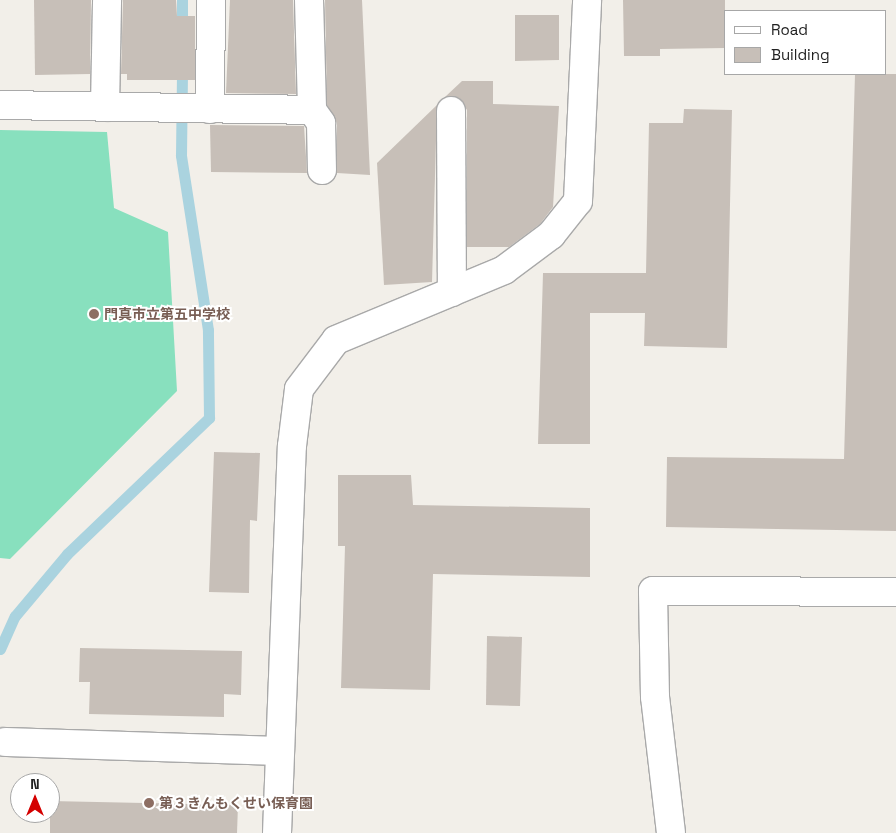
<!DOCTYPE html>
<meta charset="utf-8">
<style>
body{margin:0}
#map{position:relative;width:896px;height:833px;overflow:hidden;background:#f2efe9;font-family:"Space Grotesk","Noto Sans JP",sans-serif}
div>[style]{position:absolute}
.pitch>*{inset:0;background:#88e0be}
.stream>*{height:11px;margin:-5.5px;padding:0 5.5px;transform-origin:5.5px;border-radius:5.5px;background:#aad3df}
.building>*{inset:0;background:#c7bfb8}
.roads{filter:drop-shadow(1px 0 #a9a9a9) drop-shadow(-1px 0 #a9a9a9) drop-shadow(0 1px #a9a9a9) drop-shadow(0 -1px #a9a9a9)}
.minor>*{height:28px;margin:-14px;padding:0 14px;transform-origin:14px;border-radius:14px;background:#fff}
.dots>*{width:14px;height:14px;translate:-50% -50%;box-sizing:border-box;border:2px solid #fff;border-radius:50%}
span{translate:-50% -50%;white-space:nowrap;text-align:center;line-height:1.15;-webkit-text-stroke:4px #fff;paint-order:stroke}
.education-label{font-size:14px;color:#785e54;font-weight:700}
.left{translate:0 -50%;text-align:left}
.legend{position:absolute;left:724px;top:10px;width:162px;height:65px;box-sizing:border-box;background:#fff;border:1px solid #a7a7a7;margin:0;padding:6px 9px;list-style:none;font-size:15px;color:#222}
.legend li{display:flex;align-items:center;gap:10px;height:25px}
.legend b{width:25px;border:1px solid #a7a7a7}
.north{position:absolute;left:10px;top:773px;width:50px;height:50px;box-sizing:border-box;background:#fff;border:1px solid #a7a7a7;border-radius:50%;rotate:0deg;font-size:14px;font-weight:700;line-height:20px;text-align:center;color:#222}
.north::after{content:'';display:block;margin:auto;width:18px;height:22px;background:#d40000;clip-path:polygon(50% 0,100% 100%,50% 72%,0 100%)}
</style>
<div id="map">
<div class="pitch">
<div style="clip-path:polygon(0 130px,107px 132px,114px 208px,168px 232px,177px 391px,10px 559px,0 558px)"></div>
</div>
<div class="stream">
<div style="left:182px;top:31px;width:31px;rotate:-90deg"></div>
<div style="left:0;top:649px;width:36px;rotate:-66deg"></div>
<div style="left:15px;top:616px;width:81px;rotate:-50deg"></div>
<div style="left:67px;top:554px;width:197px;rotate:-43.8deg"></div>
<div style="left:209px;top:418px;width:88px;rotate:-90.7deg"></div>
<div style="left:208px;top:330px;width:177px;rotate:-98.8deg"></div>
<div style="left:181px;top:155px;width:88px;rotate:-89.3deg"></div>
</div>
<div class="building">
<div style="clip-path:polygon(34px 0,91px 0,90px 74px,35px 75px)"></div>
<div style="clip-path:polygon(123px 0,176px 0,177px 16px,195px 16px,195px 80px,127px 80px,127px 74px,121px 74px)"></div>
<div style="clip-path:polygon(230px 0,293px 0,296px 94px,226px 93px)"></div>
<div style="clip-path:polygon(325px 0,362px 0,370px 175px,337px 173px,337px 123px,327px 105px)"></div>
<div style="clip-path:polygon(623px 0,725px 0,725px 48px,660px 49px,660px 56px,624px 56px)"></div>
<div style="clip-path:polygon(515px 15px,559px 15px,559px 60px,515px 61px)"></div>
<div style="clip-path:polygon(855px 74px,896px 74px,896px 531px,666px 527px,667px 457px,844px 459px)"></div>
<div style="clip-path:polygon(462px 81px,493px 81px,493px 104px,559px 106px,553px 207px,540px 224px,509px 247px,467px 247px,467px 110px,459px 98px,445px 97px)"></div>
<div style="clip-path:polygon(437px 105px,432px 282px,384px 285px,377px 163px)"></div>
<div style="clip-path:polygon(684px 109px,732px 110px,727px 348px,644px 346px,645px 313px,590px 313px,590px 444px,538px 444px,543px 273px,646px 273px,649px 123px,683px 123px)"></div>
<div style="clip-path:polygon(210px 125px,304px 126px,307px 173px,211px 172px)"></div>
<div style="clip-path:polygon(214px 452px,260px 453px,257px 521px,250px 520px,249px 593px,209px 592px)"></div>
<div style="clip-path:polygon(338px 475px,411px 475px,413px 505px,590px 508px,590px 577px,433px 574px,430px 690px,341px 688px,345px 546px,338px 546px)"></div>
<div style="clip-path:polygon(487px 636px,522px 637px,520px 706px,486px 705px)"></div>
<div style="clip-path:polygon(80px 648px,242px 651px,241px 695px,224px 694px,224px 717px,89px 714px,90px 682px,79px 682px)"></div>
<div style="clip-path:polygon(50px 801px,238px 805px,237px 833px,50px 833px)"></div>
</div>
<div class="roads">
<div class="minor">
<div style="left:309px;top:0;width:110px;rotate:88.4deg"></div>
<div style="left:312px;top:110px;width:16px;rotate:55deg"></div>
<div style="left:321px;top:123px;width:47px;rotate:88.8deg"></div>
<div style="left:0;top:105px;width:312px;rotate:0.9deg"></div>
<div style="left:105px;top:107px;width:107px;rotate:-88.9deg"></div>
<div style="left:210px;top:109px;width:109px;rotate:-89.5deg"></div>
<div style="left:451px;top:111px;width:181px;rotate:89.7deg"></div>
<div style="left:5px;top:742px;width:275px;rotate:1.9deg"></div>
<div style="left:277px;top:833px;width:387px;rotate:-87.8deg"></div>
<div style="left:292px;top:446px;width:57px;rotate:-83deg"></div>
<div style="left:299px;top:389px;width:61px;rotate:-52.9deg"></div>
<div style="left:336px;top:340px;width:182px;rotate:-22.6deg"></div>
<div style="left:504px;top:270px;width:59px;rotate:-36.7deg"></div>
<div style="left:551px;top:235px;width:43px;rotate:-51.5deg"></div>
<div style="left:578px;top:201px;width:201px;rotate:-87.4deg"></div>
<div style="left:671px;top:833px;width:137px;rotate:-96.7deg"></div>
<div style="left:655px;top:697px;width:106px;rotate:-91.1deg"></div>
<div style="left:653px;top:591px;width:243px;rotate:0.2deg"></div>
</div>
</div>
<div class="dots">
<div style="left:94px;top:314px;background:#8d6e63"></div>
<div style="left:149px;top:803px;background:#8d6e63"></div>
</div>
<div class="education-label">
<span class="left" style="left:104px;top:314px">門真市立第五中学校</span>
<span class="left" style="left:159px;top:803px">第３きんもくせい保育園</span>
</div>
<ul class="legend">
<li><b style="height:6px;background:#fff"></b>Road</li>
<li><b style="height:14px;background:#c7bfb8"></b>Building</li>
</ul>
<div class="north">N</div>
</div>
